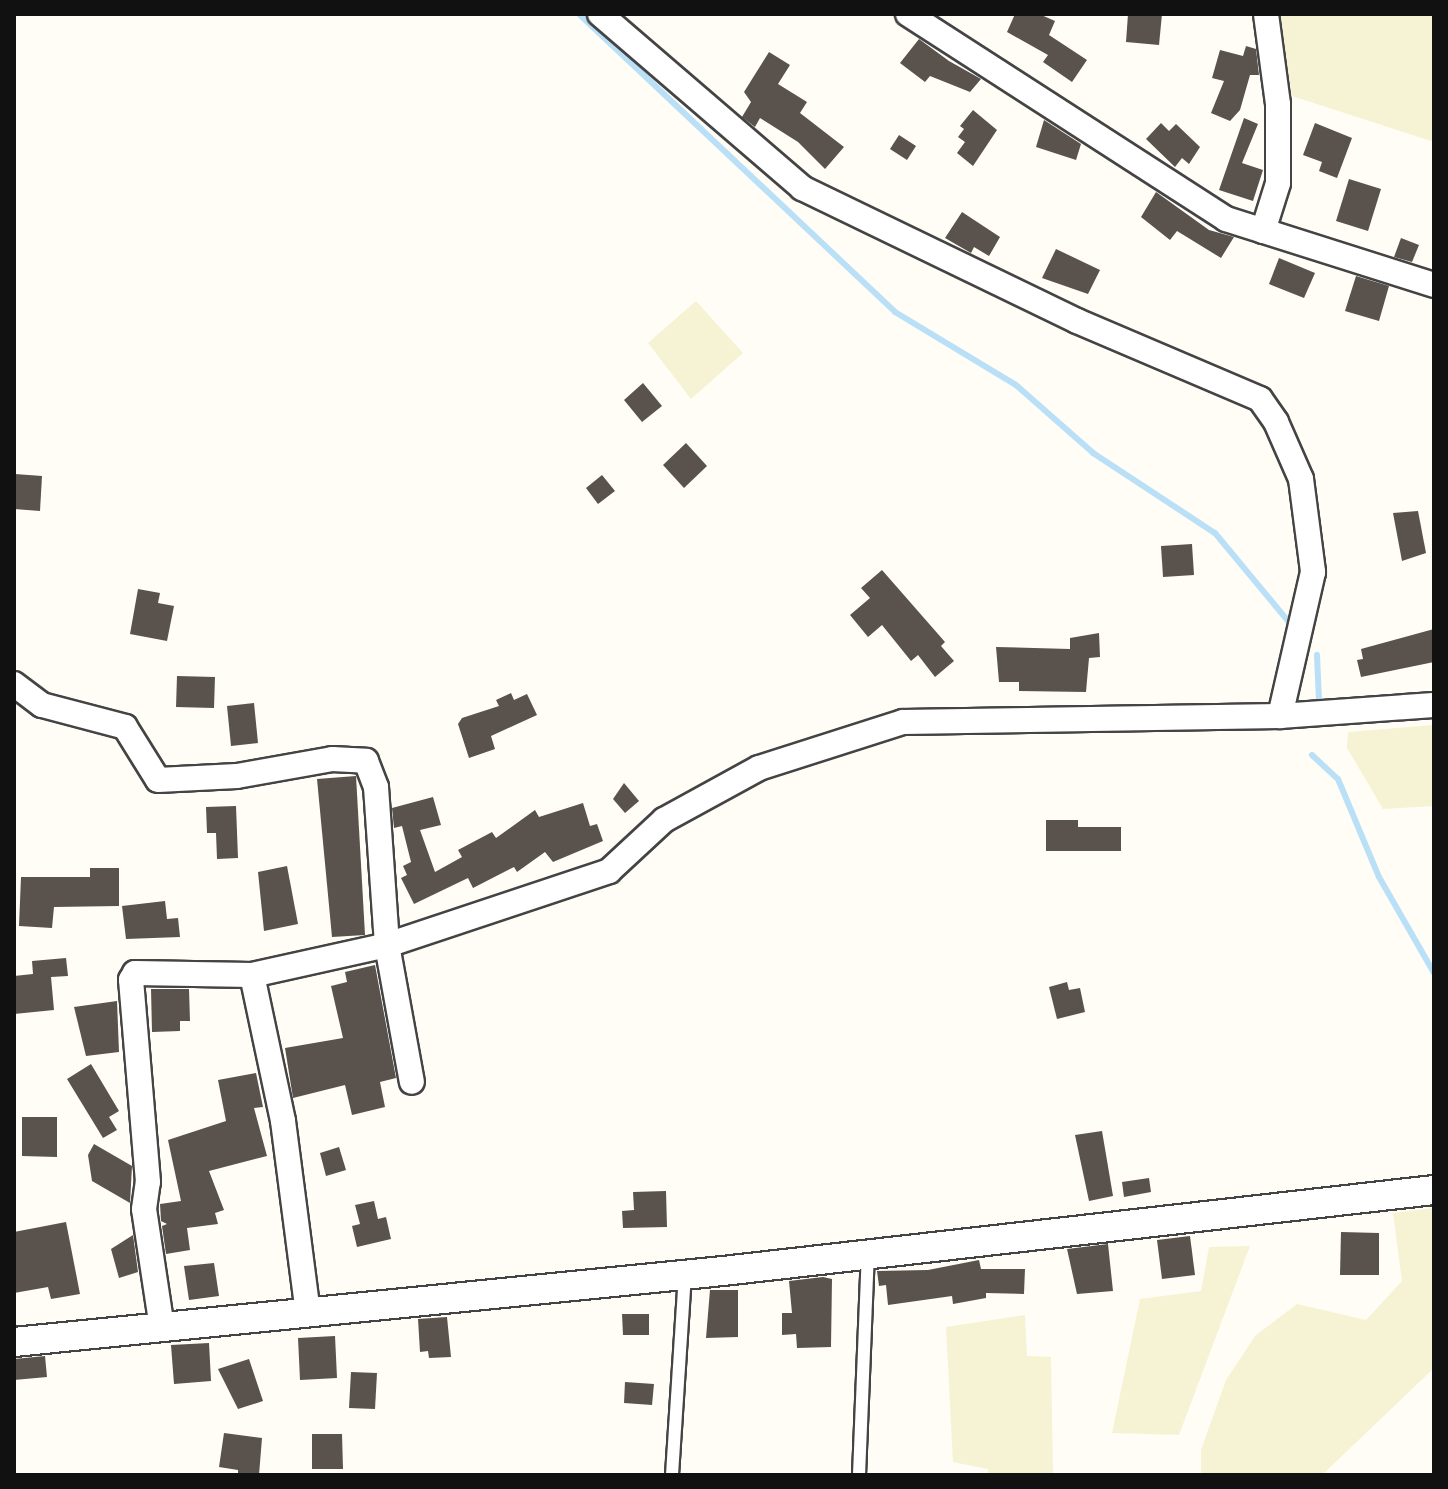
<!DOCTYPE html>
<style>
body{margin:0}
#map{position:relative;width:1448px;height:1489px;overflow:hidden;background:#fffdf5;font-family:"Source Serif 4",serif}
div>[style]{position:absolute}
.farmland>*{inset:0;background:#f6f3d4}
.stream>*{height:6px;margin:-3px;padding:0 3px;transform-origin:3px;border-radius:3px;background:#b9e0f7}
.building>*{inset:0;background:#5a524d}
.roads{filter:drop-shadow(2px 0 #444) drop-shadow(-2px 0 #444) drop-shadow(0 2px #444) drop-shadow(0 -2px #444)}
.service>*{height:12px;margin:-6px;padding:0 6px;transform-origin:6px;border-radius:6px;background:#fff}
.minor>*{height:24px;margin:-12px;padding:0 12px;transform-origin:12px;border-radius:12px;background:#fff}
.tertiary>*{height:28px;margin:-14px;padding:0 14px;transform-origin:14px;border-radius:14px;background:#fff}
span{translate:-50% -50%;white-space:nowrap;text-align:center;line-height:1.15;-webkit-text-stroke:8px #fff;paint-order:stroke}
.frame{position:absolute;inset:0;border:16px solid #111;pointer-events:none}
</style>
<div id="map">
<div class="farmland">
<div style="clip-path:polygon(1280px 14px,1434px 14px,1434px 142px,1292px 96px)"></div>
<div style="clip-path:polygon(696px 301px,743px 353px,691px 399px,648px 343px)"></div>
<div style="clip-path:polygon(1434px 725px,1434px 806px,1383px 809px,1347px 748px,1348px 732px)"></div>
<div style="clip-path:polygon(1434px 1208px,1434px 1368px,1322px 1475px,1201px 1475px,1201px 1450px,1226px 1380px,1255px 1336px,1297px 1304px,1366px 1320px,1402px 1281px,1393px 1213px)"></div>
<div style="clip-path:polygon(1250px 1246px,1179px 1435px,1112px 1433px,1140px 1299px,1201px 1291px,1209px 1247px)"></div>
<div style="clip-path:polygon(1025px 1315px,1027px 1356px,1051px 1357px,1053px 1475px,988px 1475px,988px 1469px,953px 1462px,946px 1327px)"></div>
</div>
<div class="stream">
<div style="left:579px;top:14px;width:434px;rotate:43.3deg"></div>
<div style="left:895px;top:312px;width:141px;rotate:31.1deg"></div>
<div style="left:1016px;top:385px;width:103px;rotate:41.4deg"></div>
<div style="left:1093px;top:453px;width:146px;rotate:33.3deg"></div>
<div style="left:1215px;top:533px;width:122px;rotate:50.3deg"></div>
<div style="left:1317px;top:655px;width:45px;rotate:87.5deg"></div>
<div style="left:1312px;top:755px;width:35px;rotate:43deg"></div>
<div style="left:1338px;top:779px;width:106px;rotate:67.3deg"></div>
<div style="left:1379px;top:877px;width:111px;rotate:60.2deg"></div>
</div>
<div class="building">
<div style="clip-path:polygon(1015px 14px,1039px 14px,1055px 21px,1049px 35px,1087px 60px,1072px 82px,1043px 62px,1048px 55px,1007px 32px)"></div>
<div style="clip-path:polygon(1128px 14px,1162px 14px,1159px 45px,1126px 42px)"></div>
<div style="clip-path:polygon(919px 39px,949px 61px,981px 79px,970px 92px,930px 76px,925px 82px,900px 63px)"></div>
<div style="clip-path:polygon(1246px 46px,1256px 49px,1259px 75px,1250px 75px,1240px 110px,1230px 121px,1211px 113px,1224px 81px,1212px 78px,1220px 50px,1243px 56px)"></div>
<div style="clip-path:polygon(769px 52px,790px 65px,778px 84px,807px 102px,800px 113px,844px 147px,825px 169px,798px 142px,760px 118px,755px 127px,742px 117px,751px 102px,744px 92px)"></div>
<div style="clip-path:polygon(973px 110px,997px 130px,973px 166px,957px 153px,965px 142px,958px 137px,964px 129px,960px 126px)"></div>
<div style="clip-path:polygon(1244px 118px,1258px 124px,1242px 163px,1263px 170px,1253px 201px,1219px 190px)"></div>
<div style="clip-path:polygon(1044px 120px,1081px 144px,1076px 160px,1036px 147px)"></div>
<div style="clip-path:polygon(1161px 123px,1169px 131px,1176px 124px,1200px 147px,1189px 164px,1182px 158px,1175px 167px,1146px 139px)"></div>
<div style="clip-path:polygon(1315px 123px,1352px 138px,1337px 178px,1319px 171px,1322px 162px,1303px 155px)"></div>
<div style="clip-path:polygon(899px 135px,916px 146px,907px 160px,890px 149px)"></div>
<div style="clip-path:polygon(1349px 179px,1381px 189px,1368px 231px,1336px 221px)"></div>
<div style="clip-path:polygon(1156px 192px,1209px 230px,1234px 237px,1221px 258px,1177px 231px,1170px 240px,1141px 217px)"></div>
<div style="clip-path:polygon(962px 212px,1000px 237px,989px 256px,974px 247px,971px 253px,945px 238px)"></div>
<div style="clip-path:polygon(1401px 238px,1419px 245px,1412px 262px,1394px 257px)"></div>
<div style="clip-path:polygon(1056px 249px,1100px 270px,1088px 294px,1042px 278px)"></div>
<div style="clip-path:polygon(1279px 258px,1315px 273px,1304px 298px,1269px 284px)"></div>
<div style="clip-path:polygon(1356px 276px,1389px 286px,1379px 321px,1345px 311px)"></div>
<div style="clip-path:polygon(643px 383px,662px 406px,642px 422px,624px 400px)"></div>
<div style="clip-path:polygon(686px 443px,707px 466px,684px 488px,663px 465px)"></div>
<div style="clip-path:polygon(15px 474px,42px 476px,40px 511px,14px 509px)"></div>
<div style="clip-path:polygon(602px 475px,615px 491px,598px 504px,586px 488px)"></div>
<div style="clip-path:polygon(1418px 511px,1426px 553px,1402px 561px,1393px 513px)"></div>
<div style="clip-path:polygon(1192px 544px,1194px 575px,1163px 577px,1161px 546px)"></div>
<div style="clip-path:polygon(882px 570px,945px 642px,941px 646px,954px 661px,935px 677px,918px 655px,911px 661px,882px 625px,868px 637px,850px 615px,870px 598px,861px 588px)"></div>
<div style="clip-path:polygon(138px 589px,160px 593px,158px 603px,174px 606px,167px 641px,130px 634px)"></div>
<div style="clip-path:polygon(1434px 629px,1434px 662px,1361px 677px,1357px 660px,1363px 659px,1361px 649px)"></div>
<div style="clip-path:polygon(1099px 633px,1100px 657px,1089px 658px,1086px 692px,1019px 691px,1019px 682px,999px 682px,996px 647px,1070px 649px,1070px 638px)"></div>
<div style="clip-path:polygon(177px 676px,215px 677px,214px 708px,176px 707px)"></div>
<div style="clip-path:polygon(511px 693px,514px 700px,527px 694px,537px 715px,491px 736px,495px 749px,469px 758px,458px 724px,462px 718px,499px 706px,496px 700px)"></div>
<div style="clip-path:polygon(254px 703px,258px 743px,231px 746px,227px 706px)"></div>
<div style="clip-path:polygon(356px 776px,365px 935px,332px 937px,317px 779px)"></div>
<div style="clip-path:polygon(624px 783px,639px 801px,625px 813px,613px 799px)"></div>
<div style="clip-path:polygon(433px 797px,441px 825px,420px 830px,435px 872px,462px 857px,458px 850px,492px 832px,496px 838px,535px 810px,539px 817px,583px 803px,590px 826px,597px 824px,603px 841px,553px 862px,545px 852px,517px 872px,514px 867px,473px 888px,468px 878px,414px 904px,401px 878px,407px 875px,403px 866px,411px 862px,402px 826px,394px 828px,392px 808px)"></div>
<div style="clip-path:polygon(236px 806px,238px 858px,217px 859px,216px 833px,207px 833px,206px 807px)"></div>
<div style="clip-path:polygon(1046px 820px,1078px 820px,1078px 827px,1121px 827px,1121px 851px,1046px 851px)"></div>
<div style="clip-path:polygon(287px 866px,298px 924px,264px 931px,258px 872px)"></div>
<div style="clip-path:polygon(90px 868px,119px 868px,119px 906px,54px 907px,52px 928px,19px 926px,21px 877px,90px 877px)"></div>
<div style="clip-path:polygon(165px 901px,167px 919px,178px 918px,180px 937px,126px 939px,122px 906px)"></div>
<div style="clip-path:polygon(66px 958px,68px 976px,51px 977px,54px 1010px,14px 1014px,14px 976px,33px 974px,32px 961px)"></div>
<div style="clip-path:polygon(375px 965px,396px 1078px,380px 1082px,385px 1107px,352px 1115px,345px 1085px,293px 1098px,285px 1048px,343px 1038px,331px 986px,347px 982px,345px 972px)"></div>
<div style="clip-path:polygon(1067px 982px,1069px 990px,1080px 988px,1085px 1012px,1057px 1019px,1049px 987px)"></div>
<div style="clip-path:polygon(151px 989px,189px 989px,190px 1021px,180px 1021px,180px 1031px,152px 1032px)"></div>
<div style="clip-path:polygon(117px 1001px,119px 1052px,86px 1056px,74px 1007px)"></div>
<div style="clip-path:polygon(91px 1064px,119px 1111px,109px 1117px,117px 1130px,103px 1138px,67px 1079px)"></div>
<div style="clip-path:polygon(256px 1073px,263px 1107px,254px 1108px,267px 1156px,209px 1171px,224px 1210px,215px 1213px,218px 1224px,187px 1228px,190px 1250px,166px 1254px,162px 1226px,167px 1224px,161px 1221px,160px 1204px,181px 1201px,168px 1140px,226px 1121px,218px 1080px)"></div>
<div style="clip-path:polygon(22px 1117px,57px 1117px,57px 1157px,22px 1156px)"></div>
<div style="clip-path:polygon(1102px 1131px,1113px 1196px,1089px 1201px,1075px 1135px)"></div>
<div style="clip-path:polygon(94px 1144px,132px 1166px,130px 1203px,92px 1181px,88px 1155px)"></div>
<div style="clip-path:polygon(339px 1147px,346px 1170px,326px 1176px,320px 1153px)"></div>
<div style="clip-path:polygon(1149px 1178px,1151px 1192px,1124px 1197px,1122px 1182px)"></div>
<div style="clip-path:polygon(666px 1191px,667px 1227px,623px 1228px,622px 1211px,634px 1210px,633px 1192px)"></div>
<div style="clip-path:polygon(374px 1201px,378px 1219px,386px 1217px,391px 1239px,357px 1247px,352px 1226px,360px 1224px,355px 1205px)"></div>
<div style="clip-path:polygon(66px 1222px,80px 1294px,51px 1299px,48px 1287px,14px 1293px,14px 1232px)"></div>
<div style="clip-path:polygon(1341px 1232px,1379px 1233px,1379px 1275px,1340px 1275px)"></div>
<div style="clip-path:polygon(133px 1235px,138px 1272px,119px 1278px,111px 1249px)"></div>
<div style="clip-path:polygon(1190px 1236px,1195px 1275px,1162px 1279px,1157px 1240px)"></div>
<div style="clip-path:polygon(1108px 1244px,1113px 1291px,1077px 1294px,1067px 1249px)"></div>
<div style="clip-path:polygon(979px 1260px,981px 1269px,1025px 1269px,1024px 1294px,986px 1293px,986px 1298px,953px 1304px,952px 1296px,888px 1305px,886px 1285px,879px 1286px,877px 1271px,928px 1270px)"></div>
<div style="clip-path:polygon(214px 1263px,219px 1296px,189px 1300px,184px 1266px)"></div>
<div style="clip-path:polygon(823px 1277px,832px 1279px,831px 1347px,797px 1348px,796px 1334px,782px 1335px,782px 1313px,792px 1313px,789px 1281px)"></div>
<div style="clip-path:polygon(710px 1290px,738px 1290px,738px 1337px,706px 1338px)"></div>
<div style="clip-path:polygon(622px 1314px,649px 1314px,649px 1335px,623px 1335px)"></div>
<div style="clip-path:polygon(447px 1317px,451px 1357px,429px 1358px,428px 1351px,420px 1352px,418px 1319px)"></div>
<div style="clip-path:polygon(335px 1336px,337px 1378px,300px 1380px,298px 1338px)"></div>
<div style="clip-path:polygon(209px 1343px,211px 1381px,174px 1384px,171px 1345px)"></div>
<div style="clip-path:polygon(45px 1356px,47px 1377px,14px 1380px,14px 1359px)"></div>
<div style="clip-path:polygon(249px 1359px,263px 1401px,238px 1409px,218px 1369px)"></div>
<div style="clip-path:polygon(351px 1372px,377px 1373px,375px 1409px,349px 1408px)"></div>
<div style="clip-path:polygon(625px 1382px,654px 1384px,652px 1405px,624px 1403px)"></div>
<div style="clip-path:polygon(224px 1433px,262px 1438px,259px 1475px,238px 1475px,238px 1470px,219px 1467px)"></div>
<div style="clip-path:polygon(312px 1434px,342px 1434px,343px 1469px,312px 1469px)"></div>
</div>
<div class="roads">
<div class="service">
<div style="left:672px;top:1475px;width:200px;rotate:-86.3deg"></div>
<div style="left:859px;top:1475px;width:220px;rotate:-87.7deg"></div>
</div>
<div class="minor">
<div style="left:600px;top:14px;width:267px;rotate:40.7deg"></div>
<div style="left:802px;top:188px;width:305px;rotate:25.8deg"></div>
<div style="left:1077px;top:321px;width:199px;rotate:23.1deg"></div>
<div style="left:1260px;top:399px;width:28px;rotate:55deg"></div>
<div style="left:1276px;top:422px;width:62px;rotate:66.3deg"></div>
<div style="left:1301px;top:479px;width:94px;rotate:82.6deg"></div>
<div style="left:1313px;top:572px;width:148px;rotate:102.9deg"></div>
<div style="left:908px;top:14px;width:378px;rotate:32.8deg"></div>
<div style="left:1226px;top:219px;width:218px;rotate:17.6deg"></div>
<div style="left:1263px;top:231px;width:50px;rotate:-72.6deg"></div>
<div style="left:1278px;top:183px;width:79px;rotate:-90deg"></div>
<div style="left:1278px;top:104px;width:91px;rotate:-97.6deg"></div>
<div style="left:14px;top:684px;width:35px;rotate:37deg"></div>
<div style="left:42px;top:705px;width:86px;rotate:14.8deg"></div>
<div style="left:125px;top:727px;width:62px;rotate:58.1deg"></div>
<div style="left:158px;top:780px;width:79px;rotate:-2.9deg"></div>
<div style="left:237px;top:776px;width:97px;rotate:-10.1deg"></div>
<div style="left:332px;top:759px;width:34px;rotate:3deg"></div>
<div style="left:366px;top:761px;width:28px;rotate:69deg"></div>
<div style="left:376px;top:787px;width:158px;rotate:86deg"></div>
<div style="left:387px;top:945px;width:139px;rotate:79.7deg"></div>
<div style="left:252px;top:975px;width:149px;rotate:78deg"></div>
<div style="left:283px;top:1121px;width:194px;rotate:82.6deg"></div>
<div style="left:162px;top:1328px;width:120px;rotate:-98.6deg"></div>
<div style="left:144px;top:1209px;width:27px;rotate:-82deg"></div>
<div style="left:148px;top:1182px;width:203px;rotate:-94.8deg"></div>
<div style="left:131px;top:980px;width:8px;rotate:-60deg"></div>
<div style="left:135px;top:973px;width:117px;rotate:1deg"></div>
<div style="left:252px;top:975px;width:138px;rotate:-12.5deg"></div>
<div style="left:387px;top:945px;width:234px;rotate:-18.4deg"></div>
<div style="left:609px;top:871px;width:75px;rotate:-42.8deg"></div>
<div style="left:664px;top:820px;width:108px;rotate:-28.7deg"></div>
<div style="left:759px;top:768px;width:151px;rotate:-17.7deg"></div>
<div style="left:903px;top:722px;width:377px;rotate:-0.9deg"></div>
<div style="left:1280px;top:716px;width:154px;rotate:-4.1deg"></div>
</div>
<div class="tertiary">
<div style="left:14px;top:1342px;width:713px;rotate:-5.72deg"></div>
<div style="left:723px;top:1271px;width:716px;rotate:-6.5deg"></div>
</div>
</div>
<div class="frame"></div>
</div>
